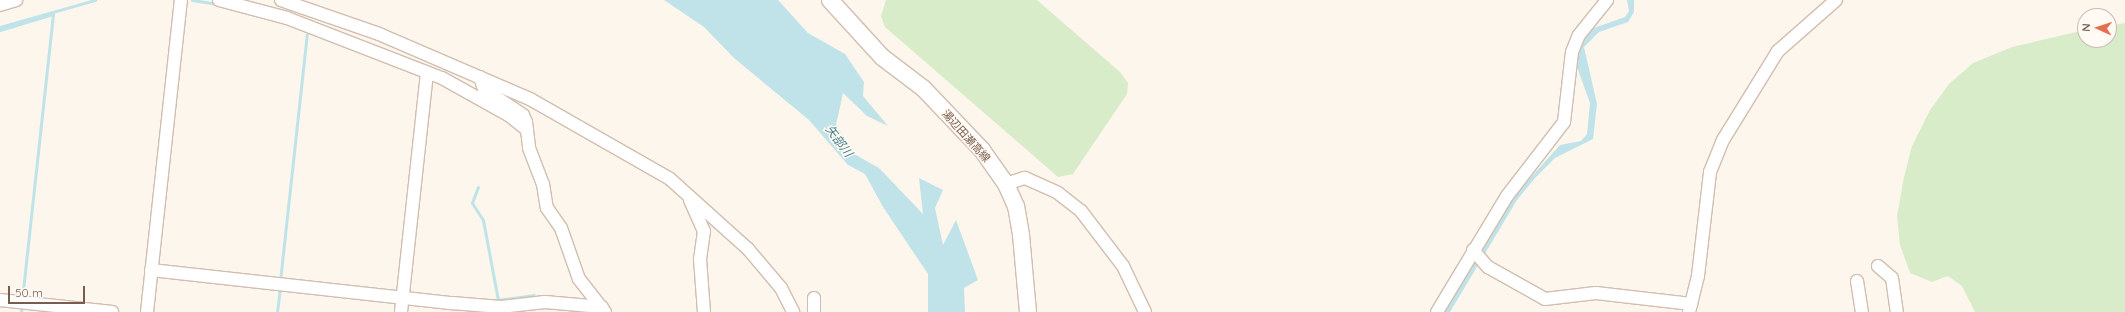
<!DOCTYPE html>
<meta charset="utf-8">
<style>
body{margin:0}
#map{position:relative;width:2125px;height:312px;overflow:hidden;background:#fdf6ec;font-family:Quicksand,"Noto Sans JP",sans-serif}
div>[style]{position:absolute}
.green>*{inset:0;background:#d8ecc9}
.water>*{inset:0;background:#bfe3e8}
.stream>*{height:3px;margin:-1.5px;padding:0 1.5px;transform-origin:1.5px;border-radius:1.5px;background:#bfe3e8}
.roads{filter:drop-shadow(1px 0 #d1beb0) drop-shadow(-1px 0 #d1beb0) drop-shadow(0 1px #d1beb0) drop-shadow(0 -1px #d1beb0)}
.minor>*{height:12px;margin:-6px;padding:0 6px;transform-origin:6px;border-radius:6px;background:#fff}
.secondary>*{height:16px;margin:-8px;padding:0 8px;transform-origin:8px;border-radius:8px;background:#fff}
span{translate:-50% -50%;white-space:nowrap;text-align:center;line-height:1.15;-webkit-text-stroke:3px #fffaf3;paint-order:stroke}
.street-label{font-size:11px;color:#7a5c4d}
.water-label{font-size:12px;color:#437c86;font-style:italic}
.north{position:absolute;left:2077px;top:8px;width:40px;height:40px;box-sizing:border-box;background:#fffaf3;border:1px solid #cabbb1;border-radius:50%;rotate:273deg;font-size:11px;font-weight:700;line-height:16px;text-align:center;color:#7a5c4d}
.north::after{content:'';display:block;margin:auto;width:14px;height:18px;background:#e76f51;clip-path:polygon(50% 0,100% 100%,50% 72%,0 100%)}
.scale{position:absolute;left:8px;top:286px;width:77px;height:18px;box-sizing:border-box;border:2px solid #7a5c4d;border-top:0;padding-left:5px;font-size:12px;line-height:14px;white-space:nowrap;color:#7a5c4d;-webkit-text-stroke:3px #fffaf3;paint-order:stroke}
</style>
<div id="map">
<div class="green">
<div style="clip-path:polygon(886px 0,1037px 0,1120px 72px,1128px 83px,1127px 94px,1073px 174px,1058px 177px,885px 27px,881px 16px)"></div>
<div style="clip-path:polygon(2125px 23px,2125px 312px,1975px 312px,1962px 286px,1948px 276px,1932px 282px,1910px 273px,1900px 245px,1897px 216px,1904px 177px,1912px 146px,1930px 110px,1949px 84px,1973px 63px,2012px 47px,2085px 30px,2085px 40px,2109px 40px,2109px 26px)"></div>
</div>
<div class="water">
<div style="clip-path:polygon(664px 0,778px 0,808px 33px,845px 54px,864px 82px,863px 96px,888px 126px,867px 116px,843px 93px,836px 125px,854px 154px,879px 168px,923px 214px,919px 178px,943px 190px,935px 208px,943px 245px,956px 220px,978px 280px,964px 288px,965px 312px,928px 312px,928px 274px,883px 207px,865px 174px,848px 165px,809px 120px,734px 58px,704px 27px)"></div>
<div style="clip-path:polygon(1627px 0,1634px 0,1634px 12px,1628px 22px,1599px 32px,1584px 47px,1597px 104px,1593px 139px,1555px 158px,1535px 178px,1517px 200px,1450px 312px,1443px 312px,1514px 196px,1560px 145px,1581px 141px,1587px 134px,1590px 103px,1576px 64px,1578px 46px,1588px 30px,1625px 17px,1629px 11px)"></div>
</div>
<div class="stream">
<div style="left:192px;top:0;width:26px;rotate:9deg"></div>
<div style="left:0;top:27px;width:99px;rotate:-15.9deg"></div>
<div style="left:0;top:30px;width:55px;rotate:-16.8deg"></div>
<div style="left:53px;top:14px;width:287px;rotate:96.2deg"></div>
<div style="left:478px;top:187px;width:17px;rotate:111deg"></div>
<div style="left:472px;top:203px;width:20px;rotate:57deg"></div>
<div style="left:483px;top:220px;width:81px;rotate:79.4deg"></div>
<div style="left:498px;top:300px;width:36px;rotate:-8deg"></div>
<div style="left:280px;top:281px;width:248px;rotate:-83.8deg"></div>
<div style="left:21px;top:312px;width:7px;rotate:-82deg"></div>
<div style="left:277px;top:312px;width:26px;rotate:-83deg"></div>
</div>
<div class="roads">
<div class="minor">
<div style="left:219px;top:0;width:70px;rotate:14.8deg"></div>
<div style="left:287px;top:18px;width:166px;rotate:21.2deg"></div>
<div style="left:442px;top:78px;width:78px;rotate:29.2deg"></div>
<div style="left:510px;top:116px;width:22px;rotate:39deg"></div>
<div style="left:281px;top:0;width:104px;rotate:19.1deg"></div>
<div style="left:379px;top:34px;width:164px;rotate:23.3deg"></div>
<div style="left:530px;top:99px;width:161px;rotate:29.7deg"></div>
<div style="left:670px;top:179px;width:105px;rotate:41.9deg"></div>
<div style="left:748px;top:249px;width:51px;rotate:49.8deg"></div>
<div style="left:781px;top:288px;width:27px;rotate:63deg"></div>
<div style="left:0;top:5px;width:17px;rotate:-17deg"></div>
<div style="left:480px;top:77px;width:13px;rotate:72deg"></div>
<div style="left:484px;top:89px;width:47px;rotate:33.7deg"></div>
<div style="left:523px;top:115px;width:8px;rotate:67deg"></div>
<div style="left:526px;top:122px;width:26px;rotate:83deg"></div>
<div style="left:529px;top:148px;width:39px;rotate:69deg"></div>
<div style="left:543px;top:184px;width:24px;rotate:81deg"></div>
<div style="left:547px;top:208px;width:24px;rotate:55deg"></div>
<div style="left:561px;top:228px;width:54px;rotate:70.6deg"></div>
<div style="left:579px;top:279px;width:42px;rotate:51.8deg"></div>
<div style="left:1006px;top:184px;width:20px;rotate:-18deg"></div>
<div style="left:1025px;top:178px;width:36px;rotate:24deg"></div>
<div style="left:1058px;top:193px;width:29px;rotate:38deg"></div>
<div style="left:1081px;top:211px;width:69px;rotate:52.6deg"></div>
<div style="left:1123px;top:266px;width:51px;rotate:64.4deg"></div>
<div style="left:690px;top:200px;width:34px;rotate:66deg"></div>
<div style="left:704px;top:231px;width:28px;rotate:98deg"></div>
<div style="left:700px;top:259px;width:53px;rotate:85.7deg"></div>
<div style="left:1473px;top:250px;width:23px;rotate:49deg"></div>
<div style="left:1488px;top:267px;width:65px;rotate:29.3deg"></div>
<div style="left:1545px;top:299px;width:51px;rotate:-6.7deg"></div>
<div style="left:1596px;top:293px;width:96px;rotate:6.6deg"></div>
<div style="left:1878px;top:266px;width:18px;rotate:41deg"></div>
<div style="left:1892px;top:278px;width:34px;rotate:82deg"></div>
<div style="left:151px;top:270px;width:303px;rotate:6.3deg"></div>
<div style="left:452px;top:303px;width:49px;rotate:4.7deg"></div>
<div style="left:501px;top:307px;width:44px;rotate:-6.5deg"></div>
<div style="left:545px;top:302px;width:57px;rotate:5deg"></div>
<div style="left:1857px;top:281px;width:31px;rotate:81deg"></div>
<div style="left:814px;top:298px;width:14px;rotate:90deg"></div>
<div style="left:0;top:300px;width:113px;rotate:6.1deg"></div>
<div style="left:147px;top:312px;width:314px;rotate:-83.8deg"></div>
<div style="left:401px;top:312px;width:240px;rotate:-83.8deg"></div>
<div style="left:1437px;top:312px;width:135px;rotate:-58.9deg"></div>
<div style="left:1507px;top:196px;width:93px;rotate:-52.4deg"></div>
<div style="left:1564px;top:122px;width:70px;rotate:-83.5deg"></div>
<div style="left:1572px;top:52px;width:18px;rotate:-68deg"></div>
<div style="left:1579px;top:35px;width:45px;rotate:-51.3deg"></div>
<div style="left:1689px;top:312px;width:37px;rotate:-76deg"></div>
<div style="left:1698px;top:276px;width:105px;rotate:-83.4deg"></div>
<div style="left:1710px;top:172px;width:35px;rotate:-68deg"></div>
<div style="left:1723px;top:140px;width:105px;rotate:-58.3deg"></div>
<div style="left:1778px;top:51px;width:77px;rotate:-41.3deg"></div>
</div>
<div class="secondary">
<div style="left:830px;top:0;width:77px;rotate:47.6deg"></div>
<div style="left:882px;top:57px;width:51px;rotate:37.1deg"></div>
<div style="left:923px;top:88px;width:86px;rotate:46.4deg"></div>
<div style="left:982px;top:150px;width:42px;rotate:54.8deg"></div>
<div style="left:1006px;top:184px;width:24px;rotate:66deg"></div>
<div style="left:1016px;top:206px;width:29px;rotate:80deg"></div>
<div style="left:1021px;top:235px;width:77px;rotate:84.8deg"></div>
</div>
</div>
<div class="street-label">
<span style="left:966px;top:136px;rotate:48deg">湯辺田瀬高線</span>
</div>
<div class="water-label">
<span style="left:839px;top:141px;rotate:53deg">矢部川</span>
</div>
<div class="north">N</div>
<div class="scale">50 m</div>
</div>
